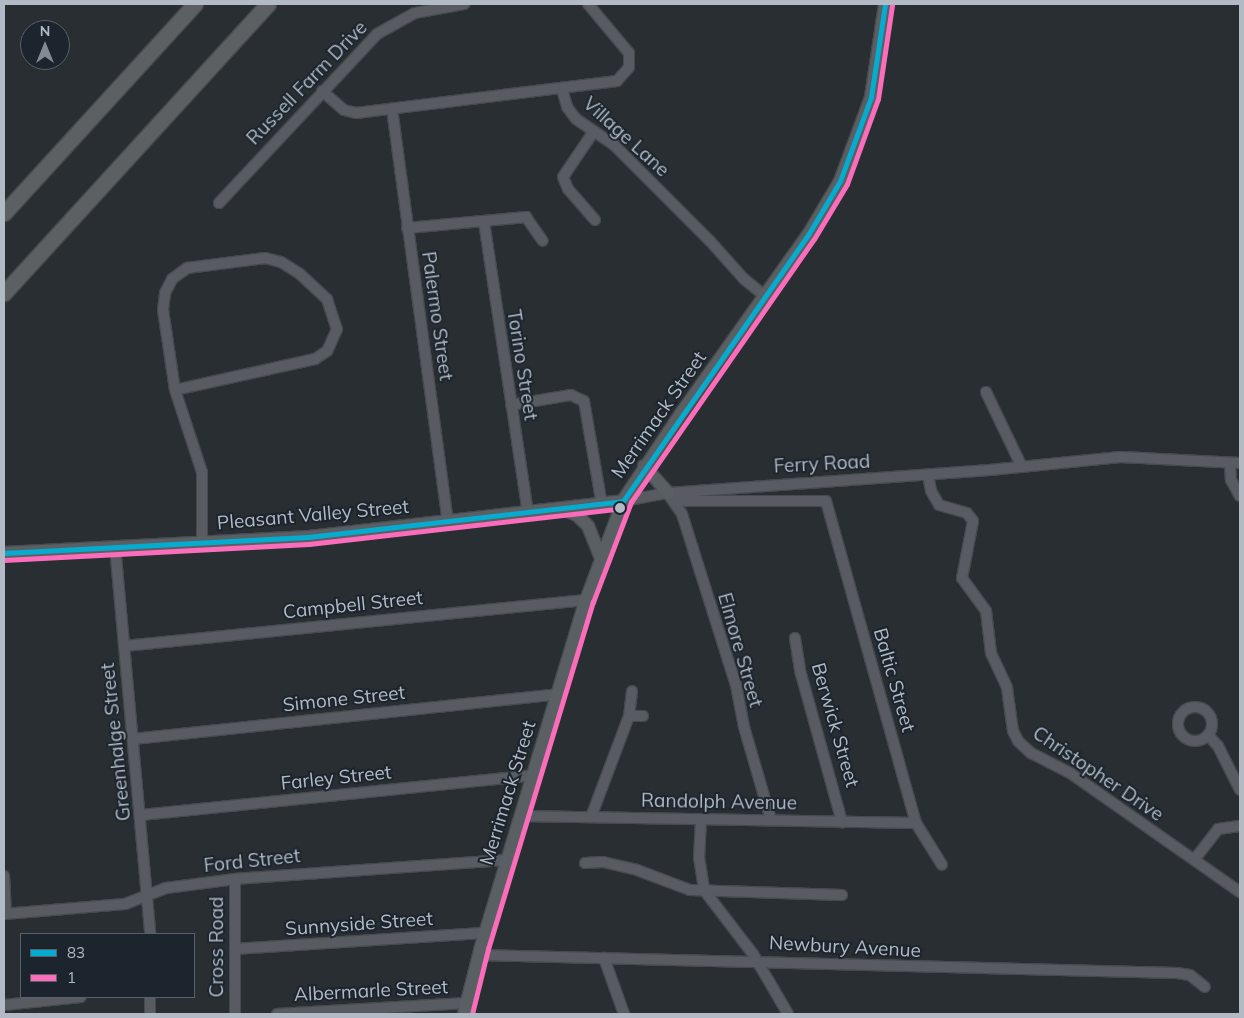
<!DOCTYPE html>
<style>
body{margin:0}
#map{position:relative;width:1244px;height:1018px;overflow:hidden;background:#292e33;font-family:Mulish,sans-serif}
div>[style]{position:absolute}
.roads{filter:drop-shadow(1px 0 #464a4e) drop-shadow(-1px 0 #464a4e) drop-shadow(0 1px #464a4e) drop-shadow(0 -1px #464a4e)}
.minor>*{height:10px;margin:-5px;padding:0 5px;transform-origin:5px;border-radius:5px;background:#585c62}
.minor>.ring{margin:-5px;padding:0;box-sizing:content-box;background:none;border:10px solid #585c62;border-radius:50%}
.major>*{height:12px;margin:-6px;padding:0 6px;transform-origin:6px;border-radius:6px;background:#5a5f64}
.highway>*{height:15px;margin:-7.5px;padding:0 7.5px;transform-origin:7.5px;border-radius:7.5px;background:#5d6063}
.bus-1>*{height:5px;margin:-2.5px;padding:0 2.5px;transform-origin:2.5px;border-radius:2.5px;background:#06acd0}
.bus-2>*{height:5px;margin:-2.5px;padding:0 2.5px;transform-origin:2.5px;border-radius:2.5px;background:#fb6dba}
.dots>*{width:14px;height:14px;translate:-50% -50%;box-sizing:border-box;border:2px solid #1c252e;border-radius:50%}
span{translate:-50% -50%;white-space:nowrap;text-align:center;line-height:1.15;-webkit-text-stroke:4px #1c252e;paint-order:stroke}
.street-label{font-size:19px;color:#b2bbc5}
.frame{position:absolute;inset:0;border:5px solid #b2bbc5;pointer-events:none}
.legend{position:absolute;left:20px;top:933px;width:175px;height:65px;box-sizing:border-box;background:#1c252e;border:1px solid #58616a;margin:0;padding:6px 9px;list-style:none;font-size:15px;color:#b2bbc5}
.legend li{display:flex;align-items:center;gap:10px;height:25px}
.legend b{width:25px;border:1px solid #58616a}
.north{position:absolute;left:20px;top:20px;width:50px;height:50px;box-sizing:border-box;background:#1c252e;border:1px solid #58616a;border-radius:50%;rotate:0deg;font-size:14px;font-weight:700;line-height:20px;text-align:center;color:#b2bbc5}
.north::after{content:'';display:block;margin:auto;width:18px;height:22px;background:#828a92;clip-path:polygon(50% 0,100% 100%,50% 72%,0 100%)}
</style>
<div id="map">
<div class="roads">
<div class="minor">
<div style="left:562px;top:89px;width:19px;rotate:74deg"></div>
<div style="left:567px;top:107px;width:15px;rotate:53deg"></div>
<div style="left:576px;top:119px;width:46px;rotate:34.4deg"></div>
<div style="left:614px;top:145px;width:136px;rotate:45deg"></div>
<div style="left:710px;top:241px;width:51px;rotate:48.2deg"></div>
<div style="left:744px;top:279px;width:28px;rotate:39deg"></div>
<div style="left:322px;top:91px;width:29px;rotate:41deg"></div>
<div style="left:344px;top:110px;width:12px;rotate:14deg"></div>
<div style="left:356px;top:113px;width:263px;rotate:-7deg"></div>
<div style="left:617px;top:81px;width:18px;rotate:-49deg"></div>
<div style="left:629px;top:67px;width:14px;rotate:-90deg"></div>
<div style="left:629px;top:53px;width:64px;rotate:-129.9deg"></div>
<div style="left:393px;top:116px;width:410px;rotate:82.3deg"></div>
<div style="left:594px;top:131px;width:55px;rotate:124deg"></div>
<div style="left:563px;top:177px;width:13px;rotate:67deg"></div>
<div style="left:568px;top:189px;width:41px;rotate:48.9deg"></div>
<div style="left:219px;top:203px;width:231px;rotate:-46.9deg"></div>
<div style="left:377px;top:34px;width:43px;rotate:-28.9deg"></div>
<div style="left:415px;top:13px;width:50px;rotate:-10.4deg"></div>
<div style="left:484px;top:222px;width:294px;rotate:81.4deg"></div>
<div style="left:407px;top:228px;width:120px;rotate:-5.3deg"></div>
<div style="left:526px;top:217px;width:29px;rotate:55deg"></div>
<div style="left:175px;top:390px;width:81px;rotate:-98.5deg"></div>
<div style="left:163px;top:310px;width:17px;rotate:-83deg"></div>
<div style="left:165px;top:293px;width:16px;rotate:-63deg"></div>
<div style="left:172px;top:279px;width:19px;rotate:-36deg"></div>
<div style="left:187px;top:268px;width:79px;rotate:-7.3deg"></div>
<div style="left:265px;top:258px;width:16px;rotate:14deg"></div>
<div style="left:281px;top:262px;width:22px;rotate:32deg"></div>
<div style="left:300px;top:274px;width:37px;rotate:43deg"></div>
<div style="left:327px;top:299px;width:32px;rotate:72deg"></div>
<div style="left:337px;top:329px;width:24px;rotate:114deg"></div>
<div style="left:327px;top:351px;width:14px;rotate:146deg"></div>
<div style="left:315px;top:359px;width:143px;rotate:167.5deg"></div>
<div style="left:175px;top:390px;width:86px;rotate:71.8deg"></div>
<div style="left:202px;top:472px;width:71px;rotate:90deg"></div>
<div style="left:986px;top:392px;width:83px;rotate:64.4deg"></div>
<div style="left:511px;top:405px;width:61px;rotate:-9.5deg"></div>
<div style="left:571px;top:395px;width:14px;rotate:25deg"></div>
<div style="left:584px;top:401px;width:106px;rotate:80.2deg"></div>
<div style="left:1230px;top:463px;width:17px;rotate:87deg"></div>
<div style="left:1231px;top:480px;width:18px;rotate:61deg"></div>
<div style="left:928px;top:475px;width:16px;rotate:79deg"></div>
<div style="left:931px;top:491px;width:16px;rotate:60deg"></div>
<div style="left:939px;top:505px;width:29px;rotate:16deg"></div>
<div style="left:967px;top:513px;width:10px;rotate:53deg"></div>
<div style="left:973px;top:521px;width:58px;rotate:100.9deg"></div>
<div style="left:962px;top:578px;width:41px;rotate:54deg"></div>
<div style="left:986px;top:611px;width:42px;rotate:83.2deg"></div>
<div style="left:991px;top:653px;width:38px;rotate:65deg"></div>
<div style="left:1007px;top:688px;width:43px;rotate:82.1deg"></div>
<div style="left:1013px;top:731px;width:11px;rotate:63deg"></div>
<div style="left:1018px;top:741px;width:18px;rotate:43deg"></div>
<div style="left:1031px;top:753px;width:44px;rotate:27.1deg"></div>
<div style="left:1070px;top:773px;width:208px;rotate:35deg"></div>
<div style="left:668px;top:494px;width:24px;rotate:55deg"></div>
<div style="left:682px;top:514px;width:179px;rotate:72.5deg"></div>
<div style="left:736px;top:685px;width:43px;rotate:79.2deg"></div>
<div style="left:744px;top:727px;width:97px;rotate:73.8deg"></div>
<div style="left:670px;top:494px;width:17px;rotate:25deg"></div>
<div style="left:685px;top:501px;width:141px"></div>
<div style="left:826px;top:501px;width:334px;rotate:74.4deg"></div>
<div style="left:916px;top:823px;width:49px;rotate:58.2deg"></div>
<div style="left:623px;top:501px;width:46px;rotate:-10.1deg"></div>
<div style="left:668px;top:493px;width:323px;rotate:-4.1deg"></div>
<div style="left:990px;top:470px;width:131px;rotate:-5.7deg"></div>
<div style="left:1120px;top:457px;width:120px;rotate:2.9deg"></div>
<div style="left:115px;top:546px;width:390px;rotate:84.8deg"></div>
<div style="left:795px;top:638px;width:36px;rotate:81deg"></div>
<div style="left:801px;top:674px;width:154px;rotate:74.5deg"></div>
<div style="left:124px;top:646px;width:464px;rotate:-5.7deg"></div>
<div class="ring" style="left:1178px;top:707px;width:24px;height:24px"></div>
<div style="left:629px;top:716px;width:14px"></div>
<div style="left:1208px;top:735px;width:15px;rotate:48deg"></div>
<div style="left:1218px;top:746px;width:49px;rotate:63.4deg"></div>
<div style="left:133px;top:739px;width:427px;rotate:-6deg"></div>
<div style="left:141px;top:815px;width:394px;rotate:-5.8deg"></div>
<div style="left:521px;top:816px;width:395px;rotate:1deg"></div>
<div style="left:591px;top:817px;width:108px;rotate:-69.4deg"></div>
<div style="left:629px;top:716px;width:25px;rotate:-83deg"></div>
<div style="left:701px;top:820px;width:37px;rotate:93deg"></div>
<div style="left:699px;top:857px;width:33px;rotate:81deg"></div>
<div style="left:704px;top:890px;width:81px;rotate:52.6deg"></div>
<div style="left:753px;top:954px;width:69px;rotate:59.7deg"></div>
<div style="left:1194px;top:860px;width:39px;rotate:-52deg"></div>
<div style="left:1218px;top:829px;width:22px;rotate:-8deg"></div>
<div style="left:585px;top:863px;width:18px;rotate:-3deg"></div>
<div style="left:603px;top:862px;width:35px;rotate:13deg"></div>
<div style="left:637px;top:870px;width:57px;rotate:20.7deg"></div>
<div style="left:690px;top:890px;width:152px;rotate:1.9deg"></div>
<div style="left:4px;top:876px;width:38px;rotate:87deg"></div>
<div style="left:235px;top:879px;width:135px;rotate:90deg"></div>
<div style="left:4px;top:914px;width:121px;rotate:-4.7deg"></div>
<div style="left:125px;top:904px;width:44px;rotate:-21.3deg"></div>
<div style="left:166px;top:888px;width:70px;rotate:-7.4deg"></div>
<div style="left:235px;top:879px;width:273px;rotate:-4deg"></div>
<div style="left:235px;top:949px;width:251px;rotate:-3.7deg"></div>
<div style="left:479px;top:955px;width:698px;rotate:1.48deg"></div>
<div style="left:1177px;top:973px;width:13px;rotate:9deg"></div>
<div style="left:1190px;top:975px;width:19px;rotate:39deg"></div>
<div style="left:604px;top:958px;width:59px;rotate:70.3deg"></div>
<div style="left:150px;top:997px;width:17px;rotate:90deg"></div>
<div style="left:4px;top:1005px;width:77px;rotate:-5.9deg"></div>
<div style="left:277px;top:1014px;width:190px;rotate:-3.3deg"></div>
</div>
<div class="major">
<div style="left:644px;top:466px;width:36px;rotate:48deg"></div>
<div style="left:563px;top:509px;width:15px;rotate:23deg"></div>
<div style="left:577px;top:515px;width:16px;rotate:45deg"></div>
<div style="left:588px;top:526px;width:35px;rotate:68deg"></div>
<div style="left:4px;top:553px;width:304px;rotate:-3deg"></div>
<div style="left:308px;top:537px;width:317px;rotate:-6.5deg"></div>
<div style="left:464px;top:1014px;width:69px;rotate:-75.8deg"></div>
<div style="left:481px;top:947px;width:363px;rotate:-73.2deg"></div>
<div style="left:586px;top:600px;width:108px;rotate:-69.4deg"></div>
<div style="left:624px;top:499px;width:105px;rotate:-56.3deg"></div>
<div style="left:682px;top:412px;width:217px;rotate:-54.6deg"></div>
<div style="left:808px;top:235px;width:63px;rotate:-59.3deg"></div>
<div style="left:840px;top:181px;width:90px;rotate:-69.7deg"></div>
<div style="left:871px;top:97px;width:94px;rotate:-81.4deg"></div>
</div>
<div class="highway">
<div style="left:4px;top:213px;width:283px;rotate:-47.6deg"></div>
<div style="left:4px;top:293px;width:391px;rotate:-47.6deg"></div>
</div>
</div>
<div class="bus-1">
<div style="left:623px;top:501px;width:324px;rotate:-55.2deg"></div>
<div style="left:808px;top:235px;width:63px;rotate:-59.3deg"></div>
<div style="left:840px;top:181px;width:90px;rotate:-69.7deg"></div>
<div style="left:871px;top:97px;width:94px;rotate:-81.4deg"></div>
<div style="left:4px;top:553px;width:304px;rotate:-3deg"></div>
<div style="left:308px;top:537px;width:317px;rotate:-6.5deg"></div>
</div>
<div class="bus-2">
<div style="left:4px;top:560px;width:305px;rotate:-3deg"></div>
<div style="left:309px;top:544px;width:317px;rotate:-6.5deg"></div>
<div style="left:472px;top:1014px;width:67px;rotate:-76.2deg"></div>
<div style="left:488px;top:949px;width:363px;rotate:-73.2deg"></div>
<div style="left:593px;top:602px;width:107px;rotate:-69.2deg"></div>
<div style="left:631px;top:502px;width:320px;rotate:-55.2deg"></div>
<div style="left:814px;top:239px;width:64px;rotate:-59deg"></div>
<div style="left:847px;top:184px;width:90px;rotate:-70deg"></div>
<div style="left:878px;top:99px;width:95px;rotate:-81.5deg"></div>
</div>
<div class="dots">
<div style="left:620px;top:508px;background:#b2bbc5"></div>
</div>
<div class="street-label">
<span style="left:307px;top:83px;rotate:-46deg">Russell Farm Drive</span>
<span style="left:626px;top:137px;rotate:42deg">Village Lane</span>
<span style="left:437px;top:316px;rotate:82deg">Palermo Street</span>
<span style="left:522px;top:365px;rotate:81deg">Torino Street</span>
<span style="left:659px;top:415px;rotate:-55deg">Merrimack Street</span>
<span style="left:822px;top:464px;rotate:-3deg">Ferry Road</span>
<span style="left:313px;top:515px;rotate:-5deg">Pleasant Valley Street</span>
<span style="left:353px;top:605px;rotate:-6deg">Campbell Street</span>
<span style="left:740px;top:650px;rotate:74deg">Elmore Street</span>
<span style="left:894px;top:680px;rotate:74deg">Baltic Street</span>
<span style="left:344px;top:699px;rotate:-6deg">Simone Street</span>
<span style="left:835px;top:725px;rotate:74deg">Berwick Street</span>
<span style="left:116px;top:742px;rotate:-96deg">Greenhalge Street</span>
<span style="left:1098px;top:774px;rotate:34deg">Christopher Drive</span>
<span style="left:336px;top:778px;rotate:-6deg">Farley Street</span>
<span style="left:508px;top:793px;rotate:-73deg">Merrimack Street</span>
<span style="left:719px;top:802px;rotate:1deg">Randolph Avenue</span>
<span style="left:252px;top:861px;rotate:-6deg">Ford Street</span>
<span style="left:359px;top:924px;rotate:-4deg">Sunnyside Street</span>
<span style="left:217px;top:947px;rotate:-90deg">Cross Road</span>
<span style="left:845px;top:947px;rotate:3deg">Newbury Avenue</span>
<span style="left:371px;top:991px;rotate:-3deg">Albermarle Street</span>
</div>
<div class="frame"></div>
<ul class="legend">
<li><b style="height:6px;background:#06acd0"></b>83</li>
<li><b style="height:6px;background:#fb6dba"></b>1</li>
</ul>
<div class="north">N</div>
</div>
